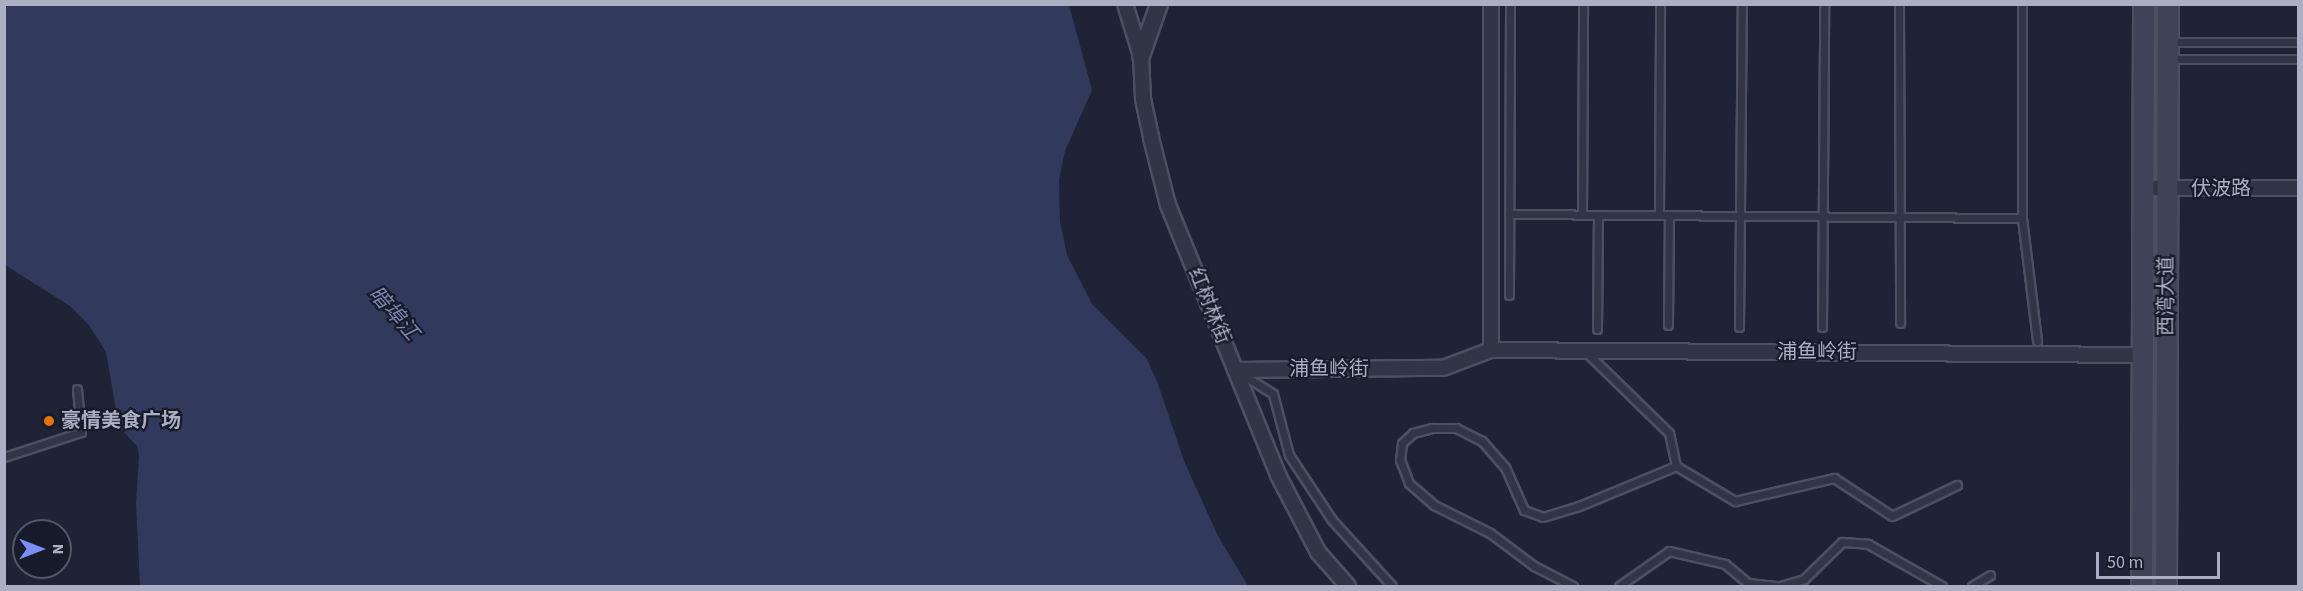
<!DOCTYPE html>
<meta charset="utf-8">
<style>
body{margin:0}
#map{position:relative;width:2303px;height:591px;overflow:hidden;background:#1e2335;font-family:"Source Sans 3","Noto Sans SC",sans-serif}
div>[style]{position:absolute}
.water>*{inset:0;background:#313a5c}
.roads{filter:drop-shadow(2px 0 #4c5061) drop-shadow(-2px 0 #4c5061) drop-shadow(0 2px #4c5061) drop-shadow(0 -2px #4c5061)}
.service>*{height:7px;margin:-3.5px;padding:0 3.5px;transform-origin:3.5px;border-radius:3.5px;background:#313545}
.minor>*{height:14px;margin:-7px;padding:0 7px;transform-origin:7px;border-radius:7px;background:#313545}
.tertiary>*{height:16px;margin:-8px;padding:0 8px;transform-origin:8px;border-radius:8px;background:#313545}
.secondary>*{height:20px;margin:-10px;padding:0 10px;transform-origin:10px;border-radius:10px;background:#3f4358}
.dots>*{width:16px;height:16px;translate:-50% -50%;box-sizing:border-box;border:3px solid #171b2a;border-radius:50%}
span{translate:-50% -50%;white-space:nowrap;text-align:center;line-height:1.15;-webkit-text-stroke:4.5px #171b2a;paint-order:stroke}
.street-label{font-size:20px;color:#abafc3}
.poi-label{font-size:20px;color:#abafc3;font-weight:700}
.left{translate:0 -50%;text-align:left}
.water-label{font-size:21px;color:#7a86b1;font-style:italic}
.frame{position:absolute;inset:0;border:6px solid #abafc3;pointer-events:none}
.north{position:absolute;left:12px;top:519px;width:60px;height:60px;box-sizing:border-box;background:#171b2a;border:2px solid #525667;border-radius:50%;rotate:90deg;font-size:16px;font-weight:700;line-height:24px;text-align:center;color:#abafc3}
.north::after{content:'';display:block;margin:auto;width:21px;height:27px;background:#7a90f8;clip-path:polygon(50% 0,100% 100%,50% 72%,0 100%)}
.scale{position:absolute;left:2096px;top:552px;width:124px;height:27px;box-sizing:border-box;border:3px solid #abafc3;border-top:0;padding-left:8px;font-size:18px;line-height:21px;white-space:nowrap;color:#abafc3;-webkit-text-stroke:4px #171b2a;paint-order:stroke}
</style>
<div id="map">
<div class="water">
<div style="clip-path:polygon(4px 5px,1069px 5px,1092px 90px,1065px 151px,1059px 180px,1060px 222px,1067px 255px,1092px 304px,1147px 359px,1158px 384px,1184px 461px,1218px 536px,1248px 586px,140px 586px,136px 503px,139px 456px,137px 446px,119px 427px,106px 352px,89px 325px,70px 306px,5px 265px)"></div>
</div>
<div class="roads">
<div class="service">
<div style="left:1899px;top:4px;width:319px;rotate:89.8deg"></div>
<div style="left:2022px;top:4px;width:214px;rotate:90deg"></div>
<div style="left:2022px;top:218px;width:124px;rotate:83deg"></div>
<div style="left:2170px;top:42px;width:128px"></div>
<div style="left:2169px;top:59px;width:129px"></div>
<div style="left:1509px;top:214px;width:513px;rotate:0.45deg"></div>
<div style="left:1582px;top:215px;width:211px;rotate:-89.7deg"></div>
<div style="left:1659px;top:215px;width:211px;rotate:-89.7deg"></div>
<div style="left:1509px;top:295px;width:291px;rotate:-89.8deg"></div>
<div style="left:1668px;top:325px;width:110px;rotate:-89.5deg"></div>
<div style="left:1739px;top:327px;width:323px;rotate:-89.5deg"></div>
<div style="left:1822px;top:327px;width:323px;rotate:-89.6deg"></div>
<div style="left:1597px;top:329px;width:114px;rotate:-89.5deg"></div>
<div style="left:1586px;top:352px;width:116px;rotate:44.3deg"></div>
<div style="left:1669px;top:433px;width:34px;rotate:78deg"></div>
<div style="left:1240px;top:373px;width:39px;rotate:32deg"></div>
<div style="left:1273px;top:394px;width:63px;rotate:75.3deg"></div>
<div style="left:1289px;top:455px;width:78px;rotate:56.5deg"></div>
<div style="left:1332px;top:520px;width:89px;rotate:47.7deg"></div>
<div style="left:4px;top:457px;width:81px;rotate:-18deg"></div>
<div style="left:81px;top:432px;width:43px;rotate:-95.3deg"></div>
<div style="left:1573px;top:586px;width:44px;rotate:-152.9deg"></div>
<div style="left:1534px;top:566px;width:55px;rotate:-143.1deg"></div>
<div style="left:1490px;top:533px;width:63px;rotate:-153.4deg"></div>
<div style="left:1434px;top:505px;width:33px;rotate:-139deg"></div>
<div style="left:1409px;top:483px;width:25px;rotate:-111deg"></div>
<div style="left:1400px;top:460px;width:17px;rotate:-83deg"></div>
<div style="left:1402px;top:443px;width:15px;rotate:-42deg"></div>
<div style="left:1413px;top:433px;width:20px;rotate:-15deg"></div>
<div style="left:1432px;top:428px;width:24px"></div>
<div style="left:1456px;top:428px;width:29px;rotate:27deg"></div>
<div style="left:1482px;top:441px;width:35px;rotate:49deg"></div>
<div style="left:1505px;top:467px;width:47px;rotate:66.2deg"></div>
<div style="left:1524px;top:510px;width:20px;rotate:20deg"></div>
<div style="left:1543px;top:517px;width:38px;rotate:-17deg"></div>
<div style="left:1579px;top:506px;width:105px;rotate:-22.4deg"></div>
<div style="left:1676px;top:466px;width:69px;rotate:30.7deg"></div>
<div style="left:1735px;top:501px;width:102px;rotate:-13.1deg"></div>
<div style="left:1834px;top:478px;width:69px;rotate:33.2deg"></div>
<div style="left:1892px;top:516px;width:72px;rotate:-25.5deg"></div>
<div style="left:1619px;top:586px;width:61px;rotate:-35deg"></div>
<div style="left:1669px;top:551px;width:57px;rotate:13.1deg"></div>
<div style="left:1725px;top:564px;width:30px;rotate:40deg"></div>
<div style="left:1748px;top:583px;width:28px;rotate:6deg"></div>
<div style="left:1780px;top:586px;width:25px;rotate:-16deg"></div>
<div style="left:1804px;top:579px;width:53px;rotate:-44.2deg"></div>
<div style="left:1842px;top:542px;width:26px;rotate:4deg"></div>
<div style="left:1868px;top:544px;width:85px;rotate:29.6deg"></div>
<div style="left:1972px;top:586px;width:21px;rotate:-31deg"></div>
</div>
<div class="minor">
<div style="left:1125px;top:4px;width:54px;rotate:72.9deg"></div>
<div style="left:1141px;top:56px;width:43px;rotate:87.3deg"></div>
<div style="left:1143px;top:99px;width:40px;rotate:78deg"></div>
<div style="left:1151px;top:138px;width:69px;rotate:75.8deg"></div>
<div style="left:1168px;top:205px;width:292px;rotate:67.8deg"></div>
<div style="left:1278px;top:475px;width:87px;rotate:62.5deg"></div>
<div style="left:1318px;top:552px;width:45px;rotate:48.6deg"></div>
<div style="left:1491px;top:4px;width:346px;rotate:90deg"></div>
<div style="left:2143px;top:188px;width:155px"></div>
<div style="left:1235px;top:370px;width:208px;rotate:-0.6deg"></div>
<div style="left:1443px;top:368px;width:51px;rotate:-20.6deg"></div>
<div style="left:1491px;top:350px;width:652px;rotate:0.44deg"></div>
</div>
<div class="tertiary">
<div style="left:1141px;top:56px;width:55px;rotate:-70.9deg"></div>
</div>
<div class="secondary">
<div style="left:2142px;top:586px;width:582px;rotate:-89.8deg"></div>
<div style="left:2166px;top:586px;width:582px;rotate:-89.8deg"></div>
</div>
</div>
<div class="dots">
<div style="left:49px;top:421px;background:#e8710a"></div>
</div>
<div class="street-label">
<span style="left:2221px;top:189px">伏波路</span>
<span style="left:2167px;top:296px;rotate:-90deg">西湾大道</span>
<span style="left:1209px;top:306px;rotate:68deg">红树林街</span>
<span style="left:1817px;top:352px">浦鱼岭街</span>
<span style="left:1329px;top:369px">浦鱼岭街</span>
</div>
<div class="poi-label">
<span class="left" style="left:61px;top:421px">豪情美食广场</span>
</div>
<div class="water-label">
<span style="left:394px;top:313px;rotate:49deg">暗埠江</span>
</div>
<div class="frame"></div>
<div class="north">N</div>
<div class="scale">50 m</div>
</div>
